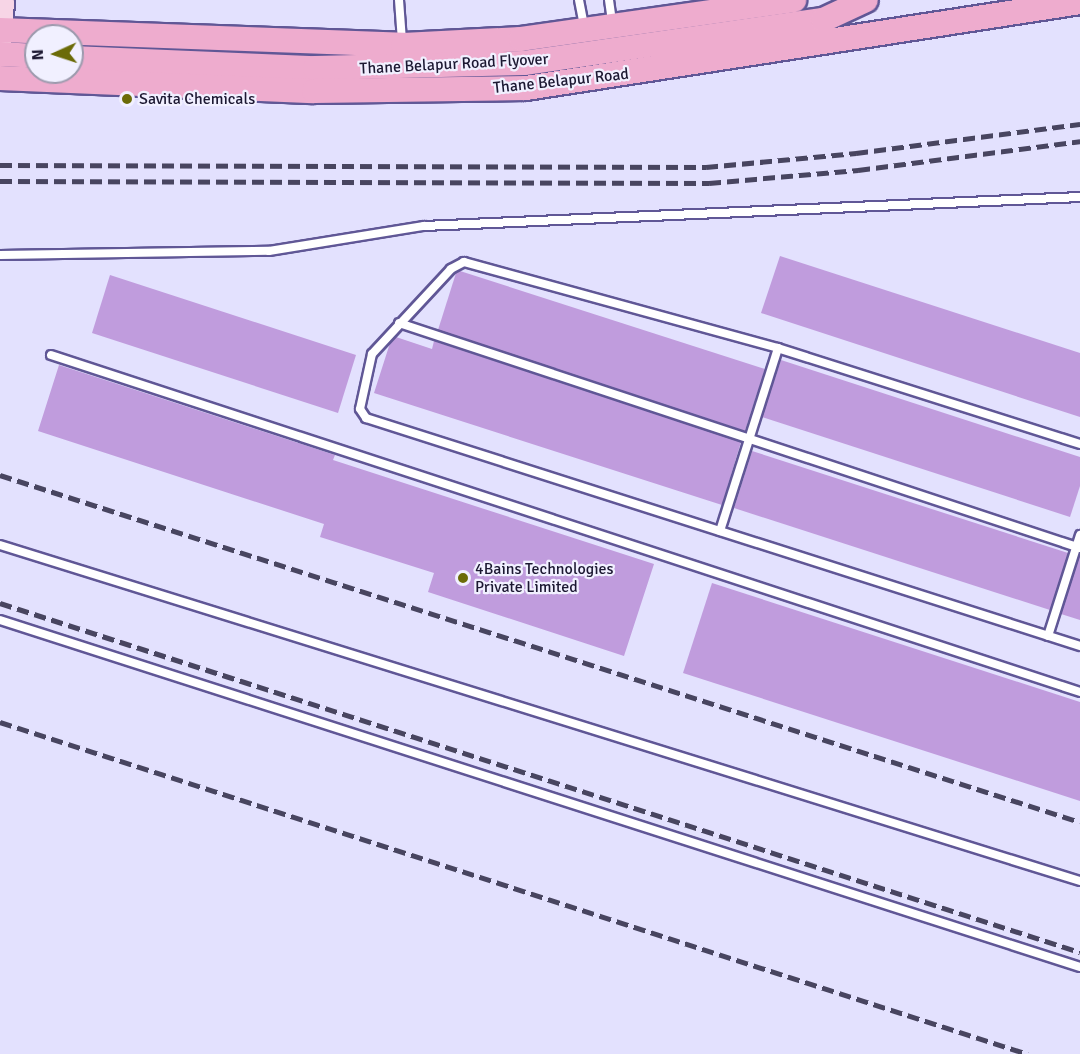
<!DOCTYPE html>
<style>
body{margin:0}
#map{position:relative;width:1080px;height:1054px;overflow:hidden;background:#e3e1fe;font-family:Signika,sans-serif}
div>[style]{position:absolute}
.building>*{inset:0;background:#c09cdd}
.roads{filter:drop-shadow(2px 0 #605796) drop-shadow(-2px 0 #605796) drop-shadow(0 2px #605796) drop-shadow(0 -2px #605796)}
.lane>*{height:8px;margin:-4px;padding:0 4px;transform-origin:4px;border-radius:4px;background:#fff}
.secondary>*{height:21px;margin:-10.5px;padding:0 10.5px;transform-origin:10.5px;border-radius:10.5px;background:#f7d5e6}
.primary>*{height:24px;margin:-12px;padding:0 12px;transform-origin:12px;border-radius:12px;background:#eeacce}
.rail>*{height:4.5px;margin-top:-2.25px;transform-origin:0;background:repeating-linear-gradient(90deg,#484560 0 12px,transparent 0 18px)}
.dots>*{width:16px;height:16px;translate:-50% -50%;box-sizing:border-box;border:3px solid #f1f0ff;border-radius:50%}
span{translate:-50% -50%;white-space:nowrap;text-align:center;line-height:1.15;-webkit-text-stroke:4.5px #f1f0ff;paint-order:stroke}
.street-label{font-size:16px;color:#1c1832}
.poi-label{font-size:16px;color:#1c1832}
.left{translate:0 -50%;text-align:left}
.north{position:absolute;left:24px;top:24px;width:60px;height:60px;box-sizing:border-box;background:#f1f0ff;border:2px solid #9c9aad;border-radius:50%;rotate:267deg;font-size:16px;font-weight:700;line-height:24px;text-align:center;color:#1c1832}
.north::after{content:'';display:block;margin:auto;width:21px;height:27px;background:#6b6b08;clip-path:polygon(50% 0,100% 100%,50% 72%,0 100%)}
</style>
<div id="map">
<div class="building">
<div style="clip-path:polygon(780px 256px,1080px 353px,1080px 417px,761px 313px)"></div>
<div style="clip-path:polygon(460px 271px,765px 369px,745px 431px,438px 330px,456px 273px)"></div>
<div style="clip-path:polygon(110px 275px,356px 355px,338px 413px,92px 333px)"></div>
<div style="clip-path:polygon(396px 337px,432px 349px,434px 341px,741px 442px,722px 505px,374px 393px,390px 343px)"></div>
<div style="clip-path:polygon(781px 360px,1080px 457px,1080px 486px,1070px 517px,762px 417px)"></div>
<div style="clip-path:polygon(59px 365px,335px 455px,333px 460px,654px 564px,624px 656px,428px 592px,434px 573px,320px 537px,324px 524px,38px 431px)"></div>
<div style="clip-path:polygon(752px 451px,1068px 553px,1050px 610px,734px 508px)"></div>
<div style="clip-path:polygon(1079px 557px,1080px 557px,1080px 620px,1061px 614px)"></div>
<div style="clip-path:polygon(712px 583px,1080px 702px,1080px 801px,683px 673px)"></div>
</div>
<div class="roads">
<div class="lane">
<div style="left:399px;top:0;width:41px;rotate:85.8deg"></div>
<div style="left:579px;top:0;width:26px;rotate:79deg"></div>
<div style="left:609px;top:0;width:22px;rotate:82deg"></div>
<div style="left:0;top:255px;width:269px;rotate:-0.9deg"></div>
<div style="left:269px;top:251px;width:157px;rotate:-9.2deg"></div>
<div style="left:424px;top:226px;width:657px;rotate:-2.53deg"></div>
<div style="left:399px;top:323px;width:717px;rotate:18.28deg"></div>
<div style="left:51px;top:355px;width:1083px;rotate:18.13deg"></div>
<div style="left:1080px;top:444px;width:317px;rotate:-162.4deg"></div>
<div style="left:778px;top:348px;width:326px;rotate:-164.7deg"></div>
<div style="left:464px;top:262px;width:15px;rotate:152deg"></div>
<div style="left:451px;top:269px;width:116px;rotate:132.9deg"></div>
<div style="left:372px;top:354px;width:56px;rotate:102.3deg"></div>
<div style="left:360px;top:409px;width:11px;rotate:56deg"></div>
<div style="left:366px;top:418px;width:750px;rotate:17.71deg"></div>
<div style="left:720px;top:531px;width:192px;rotate:-72.4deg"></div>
<div style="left:0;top:545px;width:1131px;rotate:17.28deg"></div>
<div style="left:0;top:620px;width:1134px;rotate:17.81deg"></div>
<div style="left:1048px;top:636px;width:106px;rotate:-72.4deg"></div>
</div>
<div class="secondary">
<div style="left:0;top:47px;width:47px;rotate:-86.3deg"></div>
</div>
<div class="primary">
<div style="left:0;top:30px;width:403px;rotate:2.1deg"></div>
<div style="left:403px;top:45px;width:118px;rotate:-2.9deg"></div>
<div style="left:521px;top:39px;width:276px;rotate:-8.1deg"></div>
<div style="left:0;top:54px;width:36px;rotate:3deg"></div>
<div style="left:72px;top:58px;width:243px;rotate:2.4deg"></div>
<div style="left:315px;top:68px;width:209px;rotate:-1.4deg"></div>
<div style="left:524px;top:63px;width:302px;rotate:-8.2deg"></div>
<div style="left:823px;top:20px;width:47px;rotate:-24.9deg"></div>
<div style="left:0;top:78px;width:314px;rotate:2.4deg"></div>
<div style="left:314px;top:91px;width:212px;rotate:-0.8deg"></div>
<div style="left:526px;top:88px;width:561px;rotate:-8.82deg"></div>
</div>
</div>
<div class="rail">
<div style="left:0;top:165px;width:706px;rotate:0.16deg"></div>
<div style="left:706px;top:167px;width:151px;rotate:-5.3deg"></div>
<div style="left:856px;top:153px;width:226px;rotate:-7.4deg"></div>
<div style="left:0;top:181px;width:709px;rotate:0.16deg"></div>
<div style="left:709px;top:183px;width:150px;rotate:-5deg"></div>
<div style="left:858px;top:170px;width:224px;rotate:-7.4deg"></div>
<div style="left:0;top:475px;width:1134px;rotate:17.81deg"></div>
<div style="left:0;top:603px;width:1135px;rotate:17.91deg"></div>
<div style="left:0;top:722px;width:1080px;rotate:17.9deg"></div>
</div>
<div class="dots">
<div style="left:127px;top:99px;background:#6b6b08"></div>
<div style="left:463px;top:578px;background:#6b6b08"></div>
</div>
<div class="street-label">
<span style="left:454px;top:64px;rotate:-3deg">Thane Belapur Road Flyover</span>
<span style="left:561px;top:81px;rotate:-6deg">Thane Belapur Road</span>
</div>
<div class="poi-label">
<span class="left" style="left:139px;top:99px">Savita Chemicals</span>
<span class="left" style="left:475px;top:578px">4Bains Technologies<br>Private Limited</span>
</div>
<div class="north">N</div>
</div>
